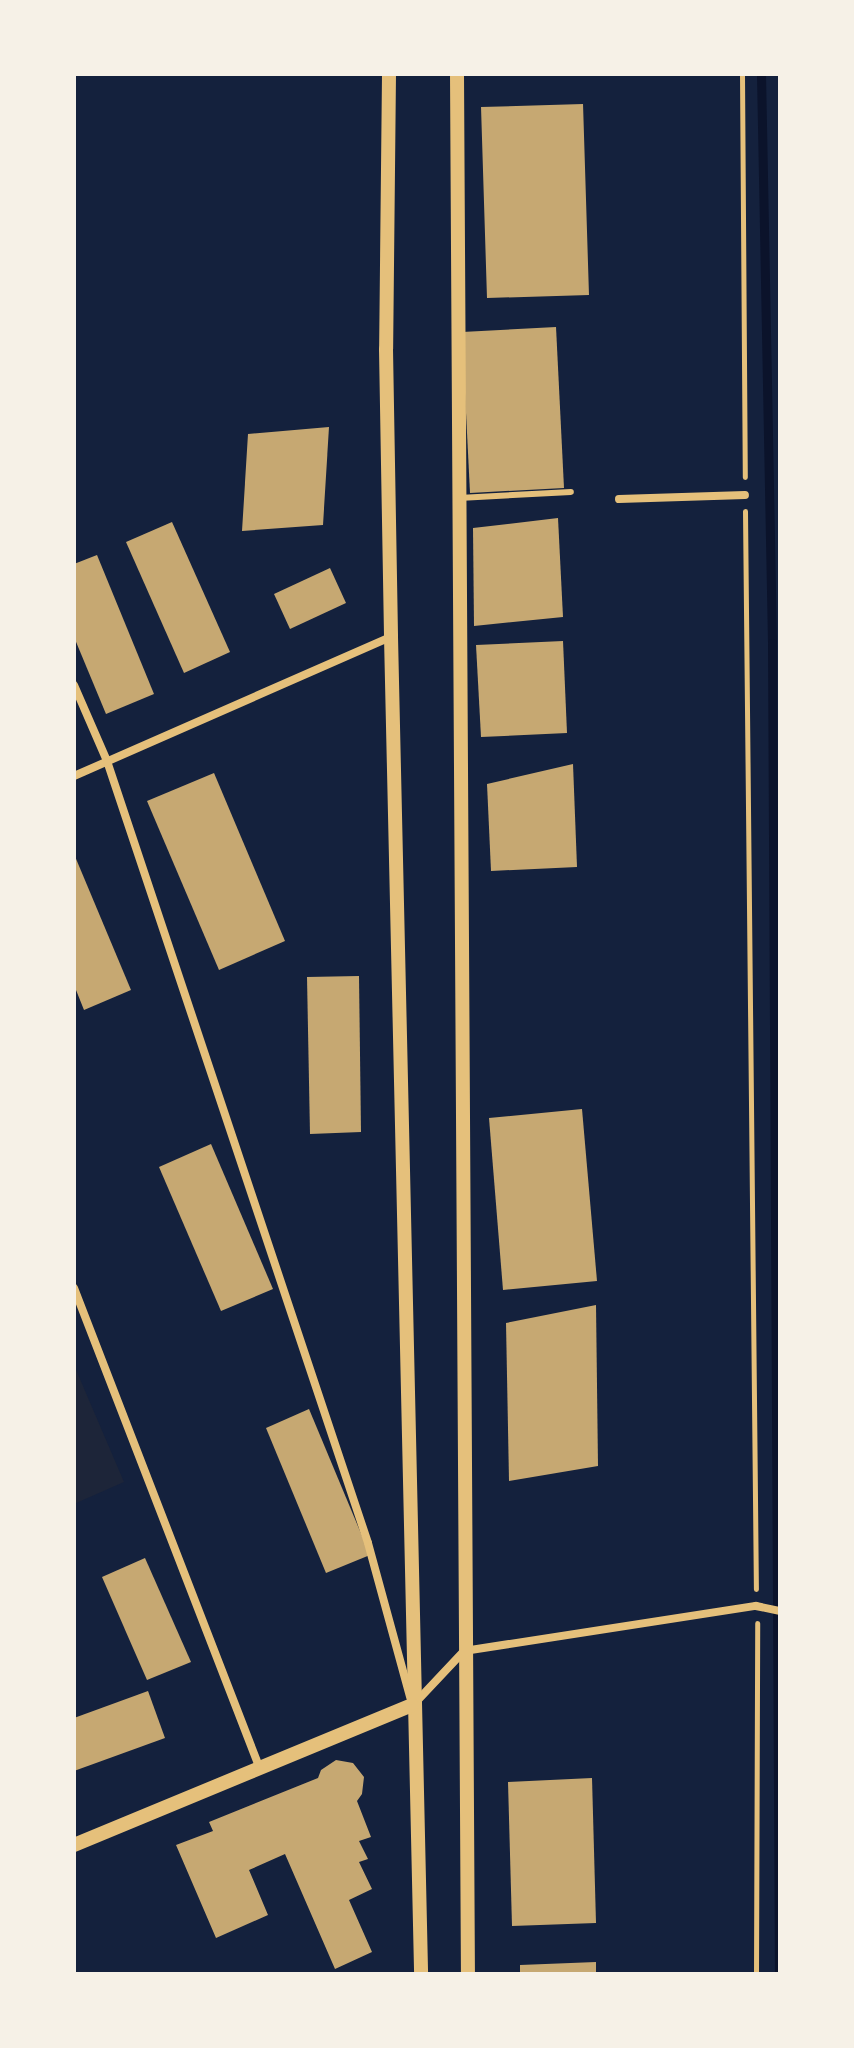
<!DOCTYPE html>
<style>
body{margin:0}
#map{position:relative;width:854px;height:2048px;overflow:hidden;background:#14213d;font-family:"Open Sans",sans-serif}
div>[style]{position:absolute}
.green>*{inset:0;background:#1d2539}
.stream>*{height:9px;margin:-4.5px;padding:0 4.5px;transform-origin:4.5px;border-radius:4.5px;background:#0b132b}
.building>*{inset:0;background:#c6a872}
.path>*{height:5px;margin:-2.5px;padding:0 2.5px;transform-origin:2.5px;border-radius:2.5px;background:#e5c07b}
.service>*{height:6px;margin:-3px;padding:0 3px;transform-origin:3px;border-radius:3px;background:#e5c07b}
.minor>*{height:8px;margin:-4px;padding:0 4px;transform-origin:4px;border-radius:4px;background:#e5c07b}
.tertiary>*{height:14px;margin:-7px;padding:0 7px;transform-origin:7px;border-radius:7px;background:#e5c07b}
span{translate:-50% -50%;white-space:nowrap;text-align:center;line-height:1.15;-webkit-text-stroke:7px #f6f1e7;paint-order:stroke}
.frame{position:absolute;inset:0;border:76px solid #f6f1e7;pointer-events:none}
</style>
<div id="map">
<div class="green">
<div style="clip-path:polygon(74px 1365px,124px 1482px,74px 1504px)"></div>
</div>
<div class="stream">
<div style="left:761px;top:74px;width:569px;rotate:88.89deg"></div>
<div style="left:772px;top:643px;width:1331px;rotate:89.7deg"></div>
</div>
<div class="building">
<div style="clip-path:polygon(583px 104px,589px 295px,487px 298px,481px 107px)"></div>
<div style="clip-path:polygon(556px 327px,564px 488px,470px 493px,462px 332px)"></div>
<div style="clip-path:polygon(329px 427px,323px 525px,242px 531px,248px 434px)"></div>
<div style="clip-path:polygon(558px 518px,563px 617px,474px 626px,473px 528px)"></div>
<div style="clip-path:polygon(172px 522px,230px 652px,184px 673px,126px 542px)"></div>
<div style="clip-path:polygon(97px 555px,154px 694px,106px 714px,74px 637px,74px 564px)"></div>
<div style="clip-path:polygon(330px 568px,346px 603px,290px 629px,274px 594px)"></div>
<div style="clip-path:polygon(563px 641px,567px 733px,481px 737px,476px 645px)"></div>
<div style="clip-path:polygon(573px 764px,577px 867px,491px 871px,487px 784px)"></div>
<div style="clip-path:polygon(214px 773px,285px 941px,219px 970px,147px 801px)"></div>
<div style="clip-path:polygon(74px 854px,131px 990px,84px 1010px,74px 985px)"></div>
<div style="clip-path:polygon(359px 976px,361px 1132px,310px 1134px,307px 977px)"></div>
<div style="clip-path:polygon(582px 1109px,597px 1281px,503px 1290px,489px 1118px)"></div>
<div style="clip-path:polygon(211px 1144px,273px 1289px,221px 1311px,159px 1167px)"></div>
<div style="clip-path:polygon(596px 1305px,598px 1466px,509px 1481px,506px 1323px)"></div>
<div style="clip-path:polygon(309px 1409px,370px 1555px,326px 1573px,266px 1428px)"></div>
<div style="clip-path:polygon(145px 1558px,191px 1662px,147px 1680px,102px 1577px)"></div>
<div style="clip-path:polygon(148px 1691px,165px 1738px,74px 1771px,74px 1718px)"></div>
<div style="clip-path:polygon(336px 1760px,353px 1763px,364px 1777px,362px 1794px,357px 1801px,371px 1837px,359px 1841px,368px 1859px,359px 1862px,372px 1889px,349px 1900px,372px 1952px,335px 1969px,285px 1854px,249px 1870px,268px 1915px,216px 1938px,176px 1845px,213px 1831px,209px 1822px,318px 1778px,321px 1770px)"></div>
<div style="clip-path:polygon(592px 1778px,596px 1923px,512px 1926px,508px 1782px)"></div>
<div style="clip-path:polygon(596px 1962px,596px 1974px,520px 1974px,520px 1965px)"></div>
</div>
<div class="path">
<div style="left:742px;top:74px;width:403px;rotate:89.6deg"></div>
<div style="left:745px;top:511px;width:1078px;rotate:89.42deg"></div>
<div style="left:756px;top:1974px;width:351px;rotate:-89.8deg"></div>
</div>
<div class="service">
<div style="left:459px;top:498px;width:112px;rotate:-3.1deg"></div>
</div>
<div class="minor">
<div style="left:619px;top:499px;width:126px;rotate:-1.8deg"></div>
<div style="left:74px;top:685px;width:83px;rotate:66.5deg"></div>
<div style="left:107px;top:761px;width:824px;rotate:71.54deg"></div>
<div style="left:368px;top:1543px;width:160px;rotate:74.7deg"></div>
<div style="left:74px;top:776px;width:346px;rotate:-23.7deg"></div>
<div style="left:74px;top:1288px;width:516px;rotate:68.86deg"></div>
<div style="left:416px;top:1702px;width:70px;rotate:-46.7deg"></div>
<div style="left:464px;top:1651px;width:295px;rotate:-8.8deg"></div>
<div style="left:756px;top:1606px;width:25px;rotate:12deg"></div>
</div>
<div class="tertiary">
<div style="left:389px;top:74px;width:275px;rotate:90.6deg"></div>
<div style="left:386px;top:349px;width:288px;rotate:89deg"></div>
<div style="left:391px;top:637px;width:1337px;rotate:88.71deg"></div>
<div style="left:457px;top:74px;width:1900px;rotate:89.67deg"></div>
<div style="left:74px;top:1845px;width:366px;rotate:-22.5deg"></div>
</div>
<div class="frame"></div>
</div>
